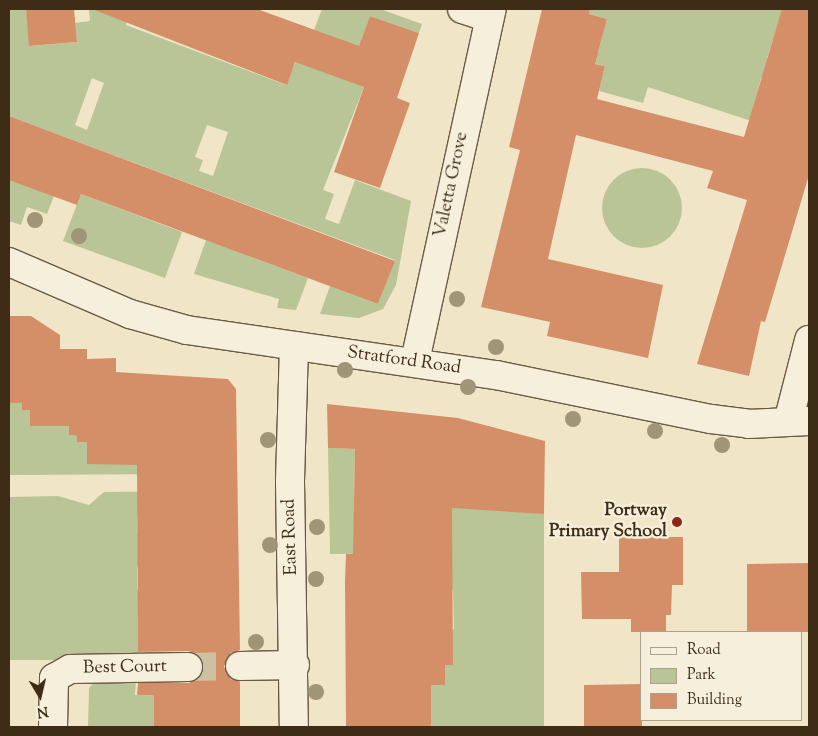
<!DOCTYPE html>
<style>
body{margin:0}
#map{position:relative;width:818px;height:736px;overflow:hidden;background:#f0e6c7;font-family:"Sorts Mill Goudy",serif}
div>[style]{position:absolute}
.green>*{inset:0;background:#b9c596}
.round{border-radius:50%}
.building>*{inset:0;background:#d48f69}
.minor-tunnel>*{height:28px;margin-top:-14px;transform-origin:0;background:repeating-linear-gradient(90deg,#cdc1a4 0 28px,transparent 0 42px)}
.roads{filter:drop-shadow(1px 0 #6b5a42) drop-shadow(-1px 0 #6b5a42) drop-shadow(0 1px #6b5a42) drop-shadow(0 -1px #6b5a42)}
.minor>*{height:28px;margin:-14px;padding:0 14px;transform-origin:14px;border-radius:14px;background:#f5efdb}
.trees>*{width:16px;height:16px;margin:-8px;border-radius:50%;background:#a09577}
.dots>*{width:14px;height:14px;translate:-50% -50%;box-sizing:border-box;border:2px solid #f5efdb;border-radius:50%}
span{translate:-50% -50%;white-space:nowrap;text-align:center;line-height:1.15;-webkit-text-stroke:5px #f5efdb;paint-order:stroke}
.street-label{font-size:18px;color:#3f2c16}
.poi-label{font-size:18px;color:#3f2c16;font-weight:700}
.right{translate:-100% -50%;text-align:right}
.frame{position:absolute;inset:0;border:10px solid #3f2c16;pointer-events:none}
.legend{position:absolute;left:640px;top:631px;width:162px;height:90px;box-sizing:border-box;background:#f5efdb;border:1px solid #aca18c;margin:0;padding:6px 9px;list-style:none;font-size:15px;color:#3f2c16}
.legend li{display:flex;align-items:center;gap:10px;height:25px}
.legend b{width:25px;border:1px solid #aca18c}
.north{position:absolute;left:15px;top:671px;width:50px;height:50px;-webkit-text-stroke:4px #f5efdb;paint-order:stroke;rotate:171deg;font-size:14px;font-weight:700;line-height:20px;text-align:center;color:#3f2c16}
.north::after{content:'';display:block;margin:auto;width:18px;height:22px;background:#3f2c16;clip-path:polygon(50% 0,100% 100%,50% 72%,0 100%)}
</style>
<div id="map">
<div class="green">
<div style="clip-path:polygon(evenodd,9px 9px,26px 9px,30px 46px,77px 42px,75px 23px,90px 21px,89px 9px,131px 9px,126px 25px,286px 85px,297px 58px,303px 59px,322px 9px,380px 9px,422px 24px,419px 33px,370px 16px,347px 80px,364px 87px,323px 190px,334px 194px,325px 219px,339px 224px,355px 180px,411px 201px,396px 285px,383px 309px,359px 318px,320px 314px,330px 286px,378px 304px,395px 260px,9px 116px,9px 9px,92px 78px,104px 83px,87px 130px,75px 125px,92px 78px,9px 9px,207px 125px,228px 132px,213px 176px,199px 171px,203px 160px,195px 157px,207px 125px)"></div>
<div style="clip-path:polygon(590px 9px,790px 9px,808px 14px,801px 34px,777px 27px,767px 58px,791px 67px,761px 78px,752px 112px,772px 128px,648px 87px,643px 103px,599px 91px,605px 66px,593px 63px,580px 49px,598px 53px,607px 19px,589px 14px)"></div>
<div style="clip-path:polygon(9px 167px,58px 185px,47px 214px,27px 207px,21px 225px,9px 221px)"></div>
<div class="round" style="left:602px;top:168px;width:80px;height:80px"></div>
<div style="clip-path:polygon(81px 194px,182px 232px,165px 278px,63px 241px)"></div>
<div style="clip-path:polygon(206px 240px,308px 278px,296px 310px,277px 308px,279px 299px,194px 274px)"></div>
<div style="clip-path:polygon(9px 368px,9px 403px,69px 399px,69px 435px,77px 436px,77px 442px,87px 442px,87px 464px,137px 460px,137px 467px,186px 474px,9px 475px)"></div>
<div style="clip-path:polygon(328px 448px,355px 449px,354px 505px,374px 487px,544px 514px,544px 727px,431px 727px,431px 705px,387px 686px,445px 684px,445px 665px,453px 665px,452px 646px,386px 629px,454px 629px,453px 589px,387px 590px,450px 553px,330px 554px)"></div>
<div style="clip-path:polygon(191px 491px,137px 517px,137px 533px,162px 565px,137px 566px,137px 589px,161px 589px,138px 633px,139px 655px,193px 660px,9px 660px,9px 497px,58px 496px,89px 505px,104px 492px)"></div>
<div style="clip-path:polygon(96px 680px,136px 681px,135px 695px,154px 695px,154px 727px,88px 727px,89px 688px)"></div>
</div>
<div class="building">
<div style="clip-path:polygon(26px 9px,74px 9px,77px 42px,29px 46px)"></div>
<div style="clip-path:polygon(92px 9px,257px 9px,359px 46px,370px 16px,419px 33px,397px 98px,410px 103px,380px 188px,334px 172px,364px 87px,295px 62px,287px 85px)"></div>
<div style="clip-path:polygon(542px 9px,590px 9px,589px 14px,607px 19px,595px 64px,605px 66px,597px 99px,744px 137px,782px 9px,809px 9px,809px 175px,765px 322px,761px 321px,749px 376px,697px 364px,747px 200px,707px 188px,713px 171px,576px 135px,548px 259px,663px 285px,648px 358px,547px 336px,550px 322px,481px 307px,520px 150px,509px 147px)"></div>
<div style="clip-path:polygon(9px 116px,395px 261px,378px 304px,81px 194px,77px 205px,9px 180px)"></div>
<div style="clip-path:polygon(9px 316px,31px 316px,60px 335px,60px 349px,87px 349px,87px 359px,116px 358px,116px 372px,228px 379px,236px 389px,240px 650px,232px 653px,224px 666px,227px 674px,240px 682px,240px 727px,154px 727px,154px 695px,137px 695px,138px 683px,189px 683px,201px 675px,204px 666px,196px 654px,188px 651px,138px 652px,137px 465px,87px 464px,87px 442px,77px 442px,77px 436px,69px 435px,69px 426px,30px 426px,30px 410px,22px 410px,22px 403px,9px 403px)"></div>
<div style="clip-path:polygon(327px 404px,458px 418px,545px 441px,544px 514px,452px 508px,453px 665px,445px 665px,445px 685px,431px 685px,431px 727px,346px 727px,345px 581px,346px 554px,353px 554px,355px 449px,328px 448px)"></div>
<div style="clip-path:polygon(619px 537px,683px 537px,683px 585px,672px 585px,671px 615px,666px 615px,666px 632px,631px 632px,631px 619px,582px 619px,581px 572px,619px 572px)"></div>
<div style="clip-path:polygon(809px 563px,809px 632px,747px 632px,747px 564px)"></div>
<div style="clip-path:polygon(642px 684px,642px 727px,584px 727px,584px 685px)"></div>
</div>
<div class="minor-tunnel">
<div style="left:188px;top:667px;width:52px;rotate:-1.1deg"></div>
</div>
<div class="roads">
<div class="minor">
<div style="left:462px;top:9px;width:28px;rotate:18deg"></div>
<div style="left:9px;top:262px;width:132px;rotate:23.3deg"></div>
<div style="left:130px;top:314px;width:59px;rotate:15.7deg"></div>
<div style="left:187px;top:330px;width:312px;rotate:8.3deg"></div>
<div style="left:496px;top:375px;width:219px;rotate:11.6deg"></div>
<div style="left:711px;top:419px;width:38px;rotate:7deg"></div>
<div style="left:749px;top:424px;width:60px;rotate:-2.9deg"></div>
<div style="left:294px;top:346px;width:136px;rotate:91.7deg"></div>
<div style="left:290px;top:482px;width:245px;rotate:89.1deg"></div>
<div style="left:415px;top:361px;width:360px;rotate:-77.7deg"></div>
<div style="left:788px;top:422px;width:85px;rotate:-75.6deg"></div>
<div style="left:240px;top:666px;width:55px;rotate:-1deg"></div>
<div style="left:53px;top:727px;width:49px;rotate:-88.8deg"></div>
<div style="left:54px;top:678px;width:18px;rotate:-29deg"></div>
<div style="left:70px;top:669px;width:118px;rotate:-1deg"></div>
</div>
</div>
<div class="trees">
<div style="left:35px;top:220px"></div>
<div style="left:79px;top:236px"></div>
<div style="left:457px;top:299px"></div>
<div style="left:496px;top:347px"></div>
<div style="left:345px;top:370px"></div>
<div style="left:468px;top:387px"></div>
<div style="left:573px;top:419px"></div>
<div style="left:655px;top:431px"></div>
<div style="left:268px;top:440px"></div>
<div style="left:722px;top:445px"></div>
<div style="left:317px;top:527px"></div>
<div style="left:270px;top:545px"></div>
<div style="left:316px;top:579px"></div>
<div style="left:256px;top:642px"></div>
<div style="left:316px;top:692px"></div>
</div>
<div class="dots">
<div style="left:677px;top:522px;background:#8f2418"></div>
</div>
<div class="street-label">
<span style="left:452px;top:185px;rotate:-78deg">Valetta Grove</span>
<span style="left:404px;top:361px;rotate:8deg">Stratford Road</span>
<span style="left:291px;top:537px;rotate:-92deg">East Road</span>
<span style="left:125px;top:668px;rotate:-1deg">Best Court</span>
</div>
<div class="poi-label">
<span class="right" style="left:667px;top:522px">Portway<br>Primary School</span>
</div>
<div class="frame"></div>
<ul class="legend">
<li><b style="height:6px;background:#f5efdb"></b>Road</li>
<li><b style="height:14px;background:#b9c596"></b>Park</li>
<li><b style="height:14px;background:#d48f69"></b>Building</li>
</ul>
<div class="north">N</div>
</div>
